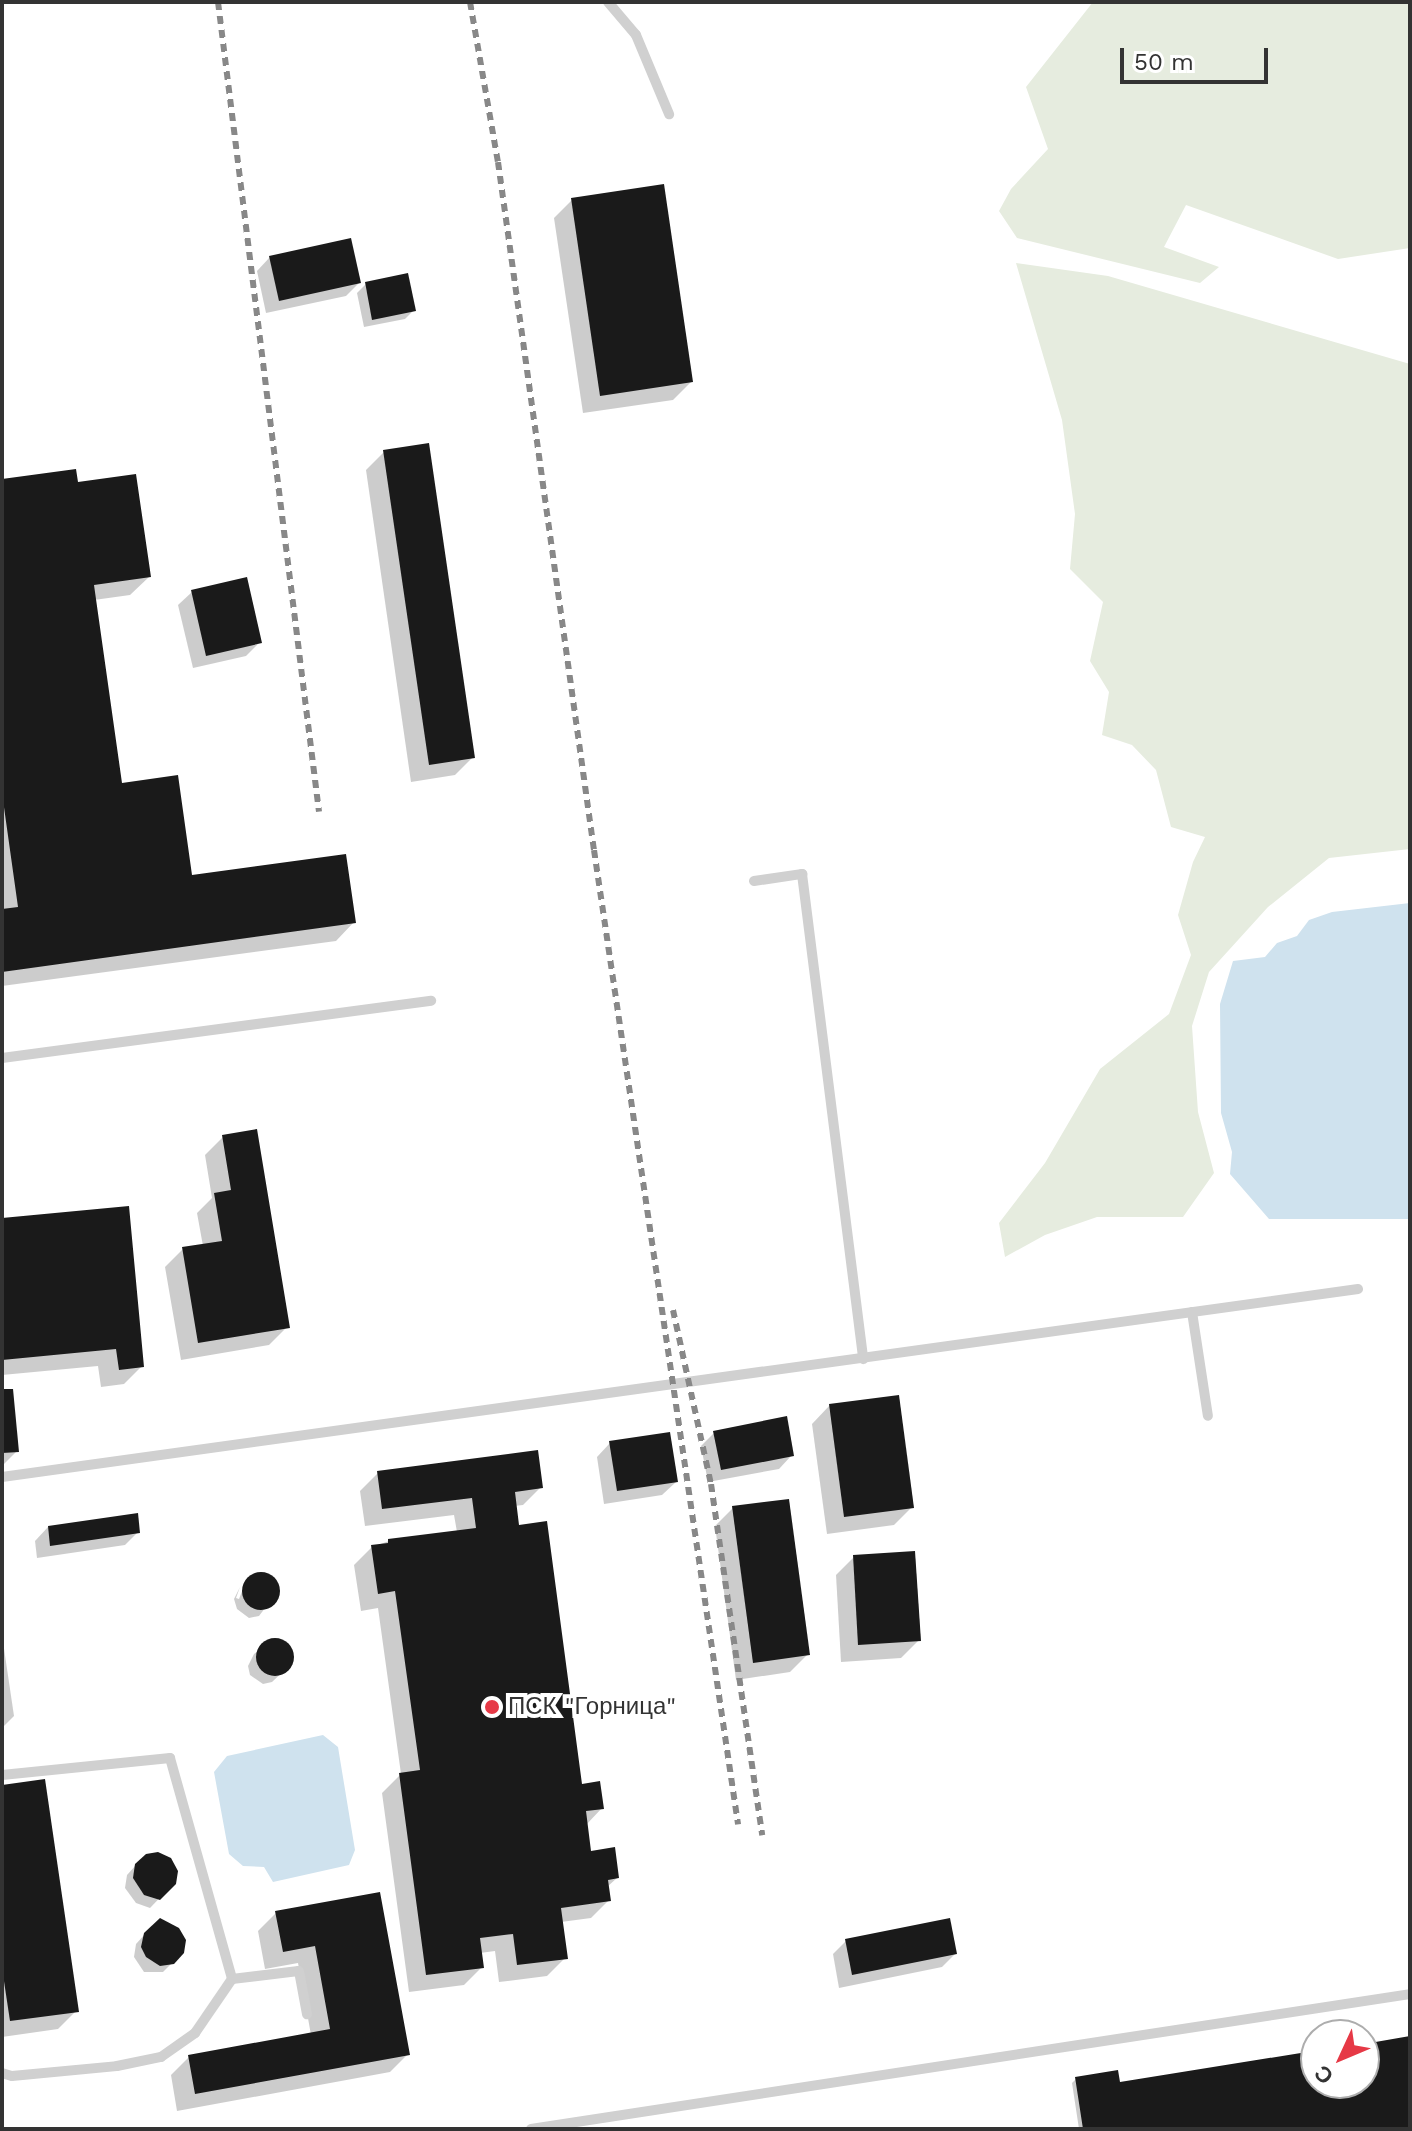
<!DOCTYPE html>
<meta charset="utf-8">
<style>
body{margin:0}
#map{position:relative;width:1412px;height:2131px;overflow:hidden;background:#fff;font-family:"Work Sans",sans-serif}
div>[style]{position:absolute}
.green>*{inset:0;background:#e6ecdf}
.water>*{inset:0;background:#cfe2ee}
.shadow>*{inset:0;background:#0003}
.building>*{inset:0;background:#1a1a1a}
.round{border-radius:50%}
.service>*{height:10px;margin:-5px;padding:0 5px;transform-origin:5px;border-radius:5px;background:#d0d0d0}
.rail>*{height:6px;margin-top:-3px;transform-origin:0;background:repeating-linear-gradient(90deg,#888 0 8px,transparent 0 14px)}
.dots>*{width:22px;height:22px;translate:-50% -50%;box-sizing:border-box;border:4px solid #fff;border-radius:50%}
span{translate:-50% -50%;white-space:nowrap;text-align:center;line-height:1.15;-webkit-text-stroke:8px #fff;paint-order:stroke}
.poi-label{font-size:24px;color:#333}
.left{translate:0 -50%;text-align:left}
.frame{position:absolute;inset:0;border:4px solid #333;pointer-events:none}
.north{position:absolute;left:1300px;top:2019px;width:80px;height:80px;box-sizing:border-box;background:#fff;border:2px solid #adadad;border-radius:50%;rotate:226deg;font-size:22px;font-weight:700;line-height:32px;text-align:center;color:#333}
.north::after{content:'';display:block;margin:auto;width:28px;height:36px;background:#e63946;clip-path:polygon(50% 0,100% 100%,50% 72%,0 100%)}
.scale{position:absolute;left:1120px;top:48px;width:148px;height:36px;box-sizing:border-box;border:4px solid #333;border-top:0;padding-left:10px;font-size:24px;line-height:28px;white-space:nowrap;color:#333;-webkit-text-stroke:6px #fff;paint-order:stroke}
</style>
<div id="map">
<div class="green">
<div style="clip-path:polygon(1093px 2px,1410px 2px,1410px 248px,1338px 259px,1186px 205px,1164px 247px,1219px 267px,1200px 283px,1017px 238px,999px 211px,1011px 189px,1048px 149px,1026px 87px)"></div>
<div style="clip-path:polygon(1016px 263px,1108px 276px,1410px 364px,1410px 849px,1329px 858px,1268px 907px,1209px 972px,1192px 1026px,1198px 1112px,1214px 1173px,1183px 1217px,1097px 1217px,1045px 1235px,1005px 1257px,999px 1223px,1045px 1163px,1100px 1069px,1169px 1014px,1191px 955px,1178px 915px,1193px 862px,1205px 837px,1171px 827px,1156px 770px,1132px 745px,1102px 735px,1109px 692px,1090px 661px,1103px 602px,1070px 569px,1075px 514px,1062px 420px)"></div>
</div>
<div class="water">
<div style="clip-path:polygon(1410px 903px,1410px 1219px,1269px 1219px,1230px 1174px,1232px 1152px,1221px 1113px,1220px 1004px,1233px 961px,1265px 957px,1277px 943px,1297px 936px,1309px 920px,1332px 912px)"></div>
<div style="clip-path:polygon(323px 1735px,338px 1747px,355px 1850px,349px 1865px,273px 1882px,264px 1867px,243px 1866px,229px 1854px,214px 1772px,227px 1756px)"></div>
</div>
<div class="shadow">
<div style="clip-path:polygon(572px 200px,691px 382px,673px 400px,583px 413px,554px 218px)"></div>
<div style="clip-path:polygon(270px 257px,359px 283px,346px 296px,266px 313px,257px 271px)"></div>
<div style="clip-path:polygon(366px 284px,413px 311px,405px 319px,364px 327px,357px 293px)"></div>
<div style="clip-path:polygon(384px 452px,473px 757px,455px 775px,411px 782px,366px 470px)"></div>
<div style="clip-path:polygon(2px 481px,77px 485px,149px 577px,130px 595px,94px 600px,120px 785px,191px 877px,354px 922px,336px 941px,2px 986px)"></div>
<div style="clip-path:polygon(192px 592px,259px 643px,246px 656px,193px 668px,178px 605px)"></div>
<div style="clip-path:polygon(223px 1137px,287px 1327px,269px 1345px,181px 1360px,165px 1267px,183px 1249px,203px 1246px,197px 1213px,212px 1198px,205px 1155px)"></div>
<div style="clip-path:polygon(2px 1220px,142px 1366px,124px 1384px,101px 1387px,98px 1366px,2px 1375px)"></div>
<div style="clip-path:polygon(830px 1405px,912px 1507px,894px 1525px,827px 1534px,812px 1424px)"></div>
<div style="clip-path:polygon(2px 1420px,17px 1451px,2px 1466px)"></div>
<div style="clip-path:polygon(714px 1433px,792px 1455px,779px 1469px,708px 1482px,701px 1446px)"></div>
<div style="clip-path:polygon(610px 1443px,676px 1482px,662px 1495px,604px 1504px,597px 1457px)"></div>
<div style="clip-path:polygon(378px 1473px,541px 1487px,523px 1505px,514px 1506px,580px 1786px,602px 1808px,586px 1825px,590px 1853px,617px 1878px,607px 1887px,609px 1900px,591px 1918px,561px 1922px,565px 1958px,547px 1976px,499px 1982px,495px 1951px,480px 1953px,482px 1967px,464px 1985px,409px 1992px,382px 1793px,401px 1774px,378px 1608px,361px 1611px,354px 1565px,372px 1547px,389px 1541px,457px 1532px,454px 1515px,365px 1526px,360px 1491px)"></div>
<div style="clip-path:polygon(733px 1508px,808px 1654px,790px 1672px,736px 1680px,715px 1526px)"></div>
<div style="clip-path:polygon(48px 1527px,138px 1532px,125px 1545px,37px 1558px,35px 1541px)"></div>
<div style="clip-path:polygon(854px 1557px,919px 1640px,901px 1658px,841px 1662px,836px 1575px)"></div>
<div style="clip-path:polygon(259px 1574px,276px 1582px,278px 1591px,259px 1616px,249px 1618px,237px 1609px,234px 1599px,240px 1587px,236px 1598px,239px 1599px,246px 1581px)"></div>
<div style="clip-path:polygon(2px 1635px,14px 1716px,2px 1728px)"></div>
<div style="clip-path:polygon(273px 1640px,290px 1648px,292px 1657px,290px 1665px,272px 1682px,263px 1684px,250px 1675px,248px 1666px,254px 1654px)"></div>
<div style="clip-path:polygon(2px 1787px,76px 2011px,58px 2029px,2px 2037px)"></div>
<div style="clip-path:polygon(136px 1865px,174px 1883px,150px 1908px,136px 1903px,125px 1888px,127px 1875px)"></div>
<div style="clip-path:polygon(379px 1894px,408px 2054px,390px 2072px,177px 2111px,171px 2075px,189px 2057px,311px 2035px,298px 1963px,265px 1969px,258px 1931px,276px 1913px)"></div>
<div style="clip-path:polygon(145px 1934px,183px 1952px,163px 1972px,144px 1972px,134px 1957px,136px 1944px)"></div>
<div style="clip-path:polygon(846px 1941px,955px 1954px,942px 1967px,839px 1988px,833px 1954px)"></div>
<div style="clip-path:polygon(1410px 2039px,1410px 2129px,1079px 2129px,1072px 2083px,1076px 2079px,1118px 2084px,1316px 2054px,1316px 2083px,1364px 2083px,1364px 2046px)"></div>
</div>
<div class="building">
<div style="clip-path:polygon(664px 184px,693px 382px,600px 396px,571px 198px)"></div>
<div style="clip-path:polygon(351px 238px,361px 283px,279px 301px,269px 256px)"></div>
<div style="clip-path:polygon(408px 273px,416px 311px,372px 320px,365px 282px)"></div>
<div style="clip-path:polygon(429px 443px,475px 758px,429px 765px,383px 450px)"></div>
<div style="clip-path:polygon(76px 469px,78px 482px,136px 474px,151px 577px,94px 585px,122px 783px,178px 775px,192px 875px,346px 854px,356px 923px,2px 972px,2px 909px,18px 907px,2px 793px,2px 479px)"></div>
<div style="clip-path:polygon(247px 577px,262px 643px,206px 656px,191px 590px)"></div>
<div style="clip-path:polygon(257px 1129px,290px 1328px,198px 1343px,182px 1247px,222px 1241px,214px 1193px,231px 1190px,222px 1135px)"></div>
<div style="clip-path:polygon(129px 1206px,144px 1367px,119px 1370px,116px 1349px,2px 1360px,2px 1218px)"></div>
<div style="clip-path:polygon(2px 1389px,13px 1389px,19px 1452px,2px 1453px)"></div>
<div style="clip-path:polygon(899px 1395px,914px 1508px,844px 1517px,829px 1404px)"></div>
<div style="clip-path:polygon(787px 1416px,794px 1456px,721px 1470px,713px 1431px)"></div>
<div style="clip-path:polygon(670px 1432px,678px 1482px,617px 1491px,609px 1441px)"></div>
<div style="clip-path:polygon(538px 1450px,543px 1488px,515px 1492px,519px 1525px,547px 1521px,582px 1784px,600px 1781px,604px 1809px,586px 1811px,591px 1851px,615px 1847px,619px 1878px,608px 1880px,611px 1901px,561px 1908px,568px 1959px,517px 1965px,513px 1934px,480px 1938px,484px 1968px,426px 1975px,399px 1773px,420px 1770px,395px 1591px,378px 1594px,371px 1545px,388px 1543px,388px 1539px,476px 1528px,472px 1498px,382px 1509px,377px 1471px)"></div>
<div style="clip-path:polygon(789px 1499px,810px 1655px,753px 1663px,732px 1506px)"></div>
<div style="clip-path:polygon(138px 1513px,140px 1533px,50px 1546px,48px 1526px)"></div>
<div style="clip-path:polygon(915px 1551px,921px 1641px,858px 1645px,853px 1555px)"></div>
<div class="round" style="left:242px;top:1572px;width:38px;height:38px"></div>
<div class="round" style="left:256px;top:1638px;width:38px;height:38px"></div>
<div style="clip-path:polygon(45px 1779px,79px 2012px,10px 2021px,2px 1968px,2px 1785px)"></div>
<div style="clip-path:polygon(158px 1852px,171px 1858px,178px 1871px,176px 1884px,160px 1900px,144px 1895px,133px 1878px,135px 1864px,146px 1854px)"></div>
<div style="clip-path:polygon(380px 1892px,410px 2055px,195px 2094px,188px 2055px,330px 2029px,315px 1946px,283px 1952px,275px 1911px)"></div>
<div style="clip-path:polygon(160px 1918px,179px 1928px,186px 1940px,184px 1953px,174px 1964px,160px 1966px,146px 1957px,141px 1947px,144px 1933px)"></div>
<div style="clip-path:polygon(950px 1918px,957px 1954px,852px 1975px,845px 1939px)"></div>
<div style="clip-path:polygon(1410px 2036px,1410px 2129px,1083px 2129px,1075px 2077px,1118px 2070px,1120px 2082px,1307px 2052px,1312px 2083px,1364px 2083px,1364px 2044px)"></div>
</div>
<div class="service">
<div style="left:608px;top:2px;width:43px;rotate:49.7deg"></div>
<div style="left:636px;top:35px;width:86px;rotate:67.3deg"></div>
<div style="left:754px;top:881px;width:49px;rotate:-8.3deg"></div>
<div style="left:802px;top:874px;width:489px;rotate:82.8deg"></div>
<div style="left:2px;top:1058px;width:433px;rotate:-7.6deg"></div>
<div style="left:1192px;top:1312px;width:105px;rotate:81.3deg"></div>
<div style="left:2px;top:1477px;width:1369px;rotate:-7.89deg"></div>
<div style="left:2px;top:1775px;width:169px;rotate:-5.8deg"></div>
<div style="left:170px;top:1758px;width:230px;rotate:74.3deg"></div>
<div style="left:2px;top:2073px;width:10px;rotate:17deg"></div>
<div style="left:12px;top:2076px;width:105px;rotate:-5.4deg"></div>
<div style="left:117px;top:2066px;width:45px;rotate:-11.6deg"></div>
<div style="left:161px;top:2057px;width:42px;rotate:-35.2deg"></div>
<div style="left:195px;top:2033px;width:65px;rotate:-55.6deg"></div>
<div style="left:232px;top:1979px;width:67px;rotate:-6.8deg"></div>
<div style="left:299px;top:1971px;width:44px;rotate:79.5deg"></div>
<div style="left:531px;top:2129px;width:889px;rotate:-8.73deg"></div>
</div>
<div class="rail">
<div style="left:218px;top:2px;width:816px;rotate:82.89deg"></div>
<div style="left:470px;top:2px;width:162px;rotate:80.1deg"></div>
<div style="left:498px;top:162px;width:695px;rotate:82.06deg"></div>
<div style="left:594px;top:850px;width:985px;rotate:81.59deg"></div>
<div style="left:673px;top:1310px;width:178px;rotate:77.7deg"></div>
<div style="left:711px;top:1484px;width:355px;rotate:81.7deg"></div>
</div>
<div class="dots">
<div style="left:492px;top:1707px;background:#e63946"></div>
</div>
<div class="poi-label">
<span class="left" style="left:508px;top:1707px">ПСК "Горница"</span>
</div>
<div class="frame"></div>
<div class="north">С</div>
<div class="scale">50 m</div>
</div>
